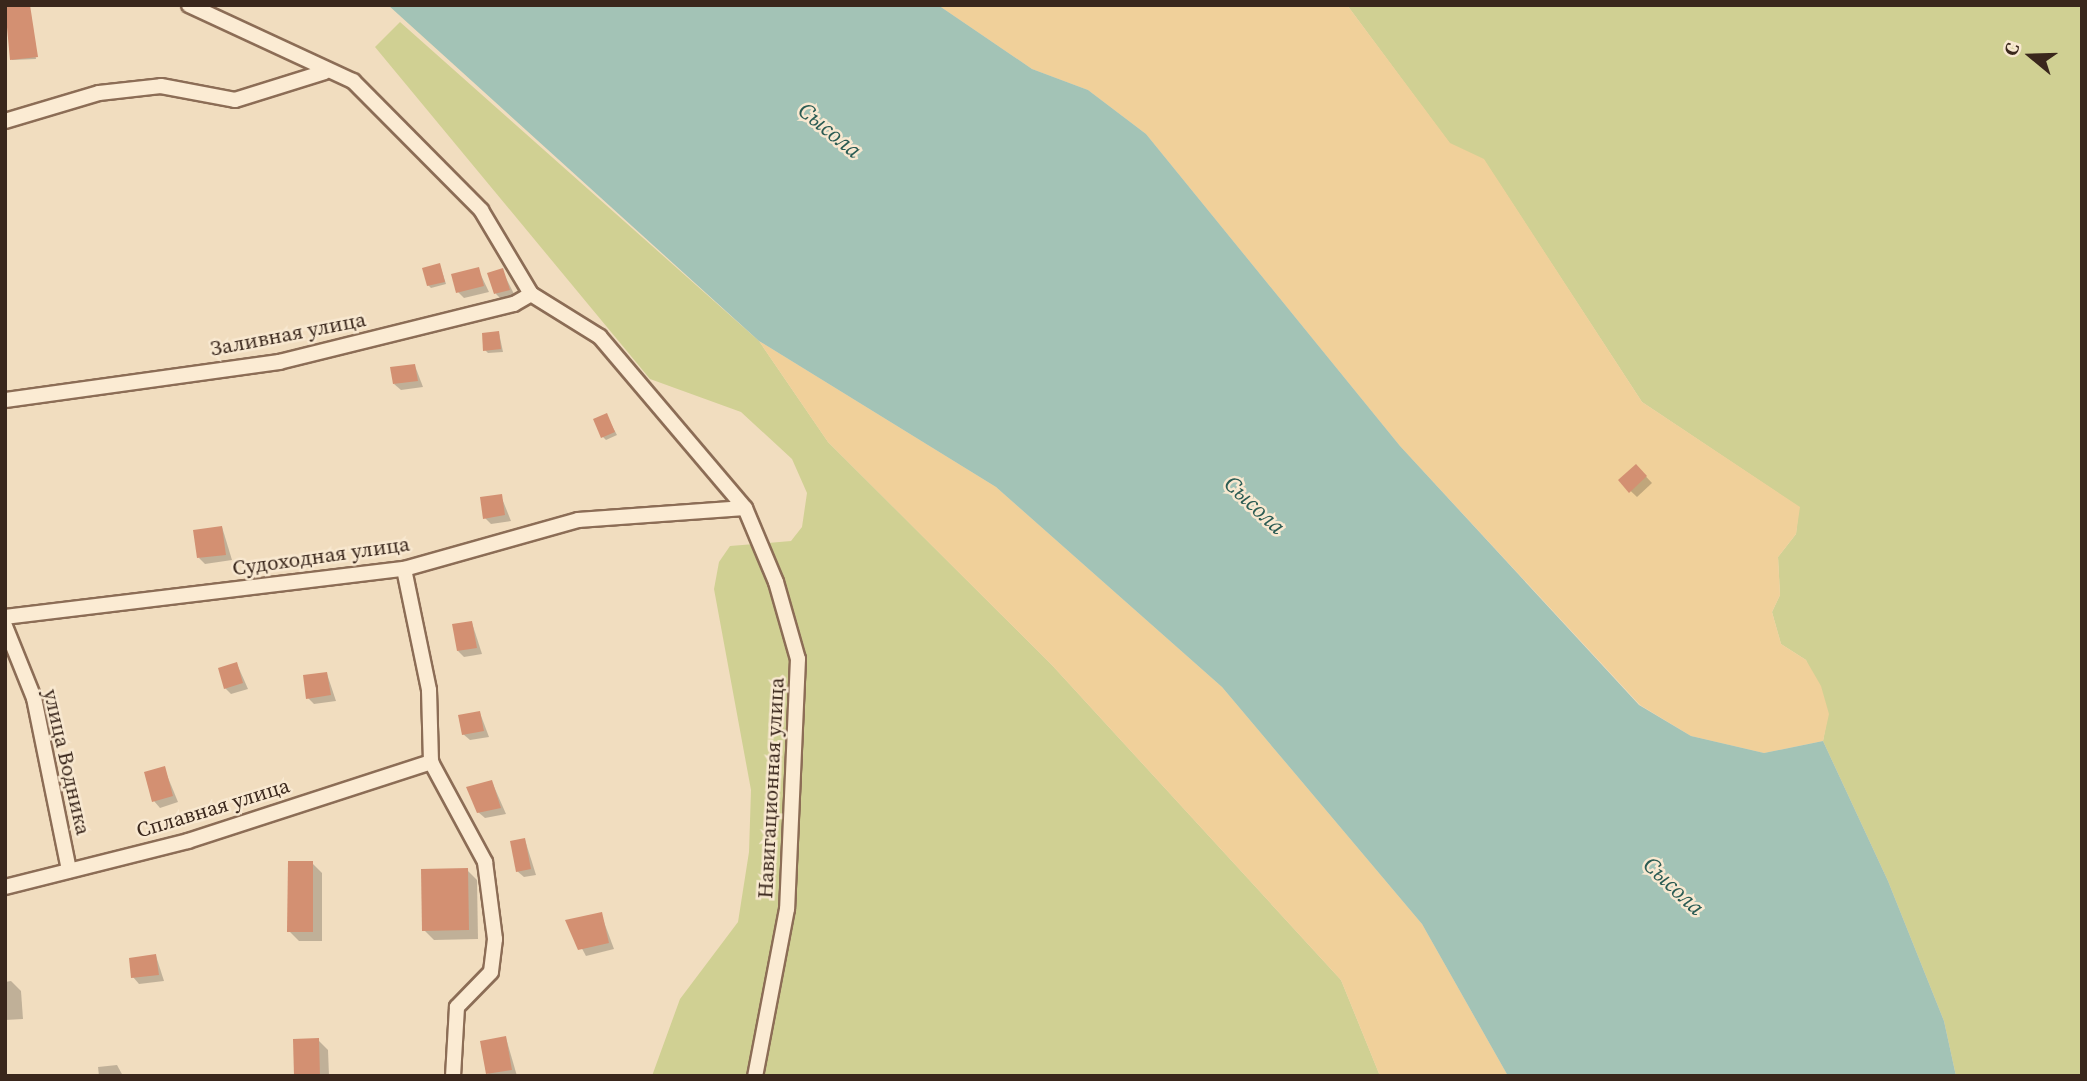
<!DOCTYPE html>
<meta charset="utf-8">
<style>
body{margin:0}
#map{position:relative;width:2087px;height:1081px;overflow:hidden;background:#f1ddbf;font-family:"Source Serif 4",serif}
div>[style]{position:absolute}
.green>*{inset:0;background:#d0d093}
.sand>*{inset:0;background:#f0d09a}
.water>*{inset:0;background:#a3c3b6}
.shadow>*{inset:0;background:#0003}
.building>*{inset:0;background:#d39072}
.roads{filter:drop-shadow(2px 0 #8c6d56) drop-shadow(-2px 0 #8c6d56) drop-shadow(0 2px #8c6d56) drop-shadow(0 -2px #8c6d56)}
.minor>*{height:14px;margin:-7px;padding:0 7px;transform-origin:7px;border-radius:7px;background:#fbebd3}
span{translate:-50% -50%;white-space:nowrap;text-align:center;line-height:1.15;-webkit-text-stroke:5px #f8e8d0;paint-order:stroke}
.street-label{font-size:21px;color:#3a271c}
.water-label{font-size:23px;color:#2a5b53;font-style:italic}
.frame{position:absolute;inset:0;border:7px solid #3a271c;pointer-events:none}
.north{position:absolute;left:1996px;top:21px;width:70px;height:70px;-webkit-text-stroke:5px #f8e8d0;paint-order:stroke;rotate:289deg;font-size:19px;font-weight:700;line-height:28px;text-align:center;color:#3a271c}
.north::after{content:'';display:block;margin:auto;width:24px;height:32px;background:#3a271c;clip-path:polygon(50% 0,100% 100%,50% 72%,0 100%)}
</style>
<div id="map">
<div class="green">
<div style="clip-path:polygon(1347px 5px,2082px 5px,2082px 1076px,1956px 1076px,1944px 1021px,1888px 881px,1823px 741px,1828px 714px,1806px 660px,1781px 644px,1772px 612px,1780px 595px,1778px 557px,1796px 534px,1799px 507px,1642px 402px,1484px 160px,1450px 144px)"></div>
<div style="clip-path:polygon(400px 22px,759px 341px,828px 442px,1051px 664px,1341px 980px,1380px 1076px,652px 1076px,680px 999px,738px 922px,749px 852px,751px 790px,714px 589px,719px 562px,730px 546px,791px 541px,802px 527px,807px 493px,792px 459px,741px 412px,650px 379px,375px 47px)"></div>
</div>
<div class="sand">
<div style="clip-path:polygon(938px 5px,1347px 5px,1450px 143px,1484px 159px,1642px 402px,1800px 507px,1796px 534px,1778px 557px,1780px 595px,1772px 612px,1781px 644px,1806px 660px,1821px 686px,1829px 714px,1823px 741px,1764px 753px,1691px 736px,1640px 705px,1400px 446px,1146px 134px,1088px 90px,1032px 69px)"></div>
<div style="clip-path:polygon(759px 341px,996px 487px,1222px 687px,1422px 924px,1508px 1076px,1380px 1076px,1341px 980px,1051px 664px,828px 442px)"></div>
</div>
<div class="water">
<div style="clip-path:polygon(388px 5px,938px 5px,1032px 69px,1088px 90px,1146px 134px,1400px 446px,1639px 705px,1691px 736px,1764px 753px,1823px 741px,1888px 881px,1944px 1021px,1956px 1076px,1508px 1076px,1422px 924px,1222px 687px,996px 487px,759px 341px)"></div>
</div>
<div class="shadow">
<div style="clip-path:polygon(5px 5px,29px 5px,36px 59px,12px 60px)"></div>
<div style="clip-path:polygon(440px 265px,446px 284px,431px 288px,428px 285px)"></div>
<div style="clip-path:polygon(478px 269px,489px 292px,464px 298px,458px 292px)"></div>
<div style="clip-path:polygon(502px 270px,515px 296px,502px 300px,496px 294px)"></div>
<div style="clip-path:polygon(499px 333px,503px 352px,488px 353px,485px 350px)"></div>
<div style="clip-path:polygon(415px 366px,423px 387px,401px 390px,394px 384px)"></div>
<div style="clip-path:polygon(606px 415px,617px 435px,606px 440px,603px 437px)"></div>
<div style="clip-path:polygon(1636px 466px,1652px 483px,1637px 497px,1620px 481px)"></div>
<div style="clip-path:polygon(501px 496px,511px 521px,491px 524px,485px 518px)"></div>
<div style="clip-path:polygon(222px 527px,232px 560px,205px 564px,199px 558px)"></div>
<div style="clip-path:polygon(472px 623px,482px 654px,464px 657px,458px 651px)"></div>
<div style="clip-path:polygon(237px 664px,248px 689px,231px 694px,225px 688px)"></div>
<div style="clip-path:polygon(327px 674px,336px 701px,314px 704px,308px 698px)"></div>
<div style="clip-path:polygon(480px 713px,489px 737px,470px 740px,463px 734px)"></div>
<div style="clip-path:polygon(164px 768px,178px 802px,160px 808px,154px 801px)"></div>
<div style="clip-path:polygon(492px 782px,506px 814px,485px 818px,478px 812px)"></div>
<div style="clip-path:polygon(525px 840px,536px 875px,524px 877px,517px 871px)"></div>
<div style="clip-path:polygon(312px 863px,322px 873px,322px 941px,299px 941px,289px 931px)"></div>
<div style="clip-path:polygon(467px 870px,477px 880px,478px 939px,434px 940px,424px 930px)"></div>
<div style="clip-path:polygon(601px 914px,614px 949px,586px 956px,567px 921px)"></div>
<div style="clip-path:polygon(156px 956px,164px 981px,139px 984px,133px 977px)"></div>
<div style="clip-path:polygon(11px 981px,21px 991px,23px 1019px,5px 1020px,5px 982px)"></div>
<div style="clip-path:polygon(506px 1038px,517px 1076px,490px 1076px,488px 1073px)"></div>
<div style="clip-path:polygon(318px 1040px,328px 1050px,329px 1076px,296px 1076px)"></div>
<div style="clip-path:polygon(117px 1065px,123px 1076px,99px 1076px,98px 1067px)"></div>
</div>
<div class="building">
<div style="clip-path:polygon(5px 5px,30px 5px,38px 57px,10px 60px)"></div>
<div style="clip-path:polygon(440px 263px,445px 282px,427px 286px,422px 268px)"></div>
<div style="clip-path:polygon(479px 267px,484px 286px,456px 293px,451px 274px)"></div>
<div style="clip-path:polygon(503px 268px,510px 290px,494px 294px,487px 273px)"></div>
<div style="clip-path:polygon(499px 331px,501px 349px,483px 351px,482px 333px)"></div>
<div style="clip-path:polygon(415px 364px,418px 381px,393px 384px,390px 367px)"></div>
<div style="clip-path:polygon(607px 413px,615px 432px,601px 438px,593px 419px)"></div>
<div style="clip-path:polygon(1636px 464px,1647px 476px,1629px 493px,1618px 480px)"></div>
<div style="clip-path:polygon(502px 494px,505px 515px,483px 519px,480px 497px)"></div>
<div style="clip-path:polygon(222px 526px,226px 555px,197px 558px,193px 530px)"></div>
<div style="clip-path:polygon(472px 621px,477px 648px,457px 651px,452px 624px)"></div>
<div style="clip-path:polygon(237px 662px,243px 683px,224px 689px,218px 668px)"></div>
<div style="clip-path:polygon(327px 672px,331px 695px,306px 699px,303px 675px)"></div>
<div style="clip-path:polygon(480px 711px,484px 731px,462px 735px,458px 715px)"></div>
<div style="clip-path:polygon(165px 766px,173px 796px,152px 802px,144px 772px)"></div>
<div style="clip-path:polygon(492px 780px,501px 808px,477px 813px,466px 787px)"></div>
<div style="clip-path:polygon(525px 838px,531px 869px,516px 872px,510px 841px)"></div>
<div style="clip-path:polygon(288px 861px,313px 861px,313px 932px,287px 932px)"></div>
<div style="clip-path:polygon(468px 868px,469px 930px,422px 931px,421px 869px)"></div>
<div style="clip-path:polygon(602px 912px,609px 943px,578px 950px,565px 920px)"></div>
<div style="clip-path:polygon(156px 954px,159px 975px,131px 978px,129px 958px)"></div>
<div style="clip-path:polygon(506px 1036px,512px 1070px,486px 1074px,480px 1041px)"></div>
<div style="clip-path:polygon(319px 1038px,320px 1076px,294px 1076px,293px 1039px)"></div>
</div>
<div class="roads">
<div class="minor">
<div style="left:189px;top:5px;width:181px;rotate:24.9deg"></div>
<div style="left:353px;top:81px;width:182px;rotate:45.2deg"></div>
<div style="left:481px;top:210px;width:98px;rotate:59.2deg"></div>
<div style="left:531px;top:294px;width:81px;rotate:31.9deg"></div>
<div style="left:600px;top:337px;width:224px;rotate:49.7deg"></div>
<div style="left:745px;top:508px;width:80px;rotate:67.3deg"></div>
<div style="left:776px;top:582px;width:80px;rotate:74.1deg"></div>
<div style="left:798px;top:659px;width:250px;rotate:92.5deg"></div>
<div style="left:787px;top:909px;width:170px;rotate:100.8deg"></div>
<div style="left:5px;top:121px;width:98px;rotate:-16.6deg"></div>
<div style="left:99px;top:93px;width:62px;rotate:-6.4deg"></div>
<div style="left:161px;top:86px;width:75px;rotate:10.7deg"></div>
<div style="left:235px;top:100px;width:94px;rotate:-17.3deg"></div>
<div style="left:5px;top:400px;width:277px;rotate:-7.9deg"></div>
<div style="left:279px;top:362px;width:242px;rotate:-13.9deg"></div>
<div style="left:514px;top:304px;width:20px;rotate:-30deg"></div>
<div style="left:404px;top:569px;width:124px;rotate:78.3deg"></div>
<div style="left:429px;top:690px;width:72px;rotate:88.4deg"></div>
<div style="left:431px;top:762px;width:114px;rotate:61.6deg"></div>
<div style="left:485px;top:862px;width:78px;rotate:82.6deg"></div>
<div style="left:495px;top:939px;width:33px;rotate:97deg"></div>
<div style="left:491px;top:972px;width:49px;rotate:134.2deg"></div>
<div style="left:457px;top:1007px;width:69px;rotate:93.3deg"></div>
<div style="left:5px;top:617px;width:402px;rotate:-6.9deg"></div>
<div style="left:404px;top:569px;width:181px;rotate:-15.7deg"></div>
<div style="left:578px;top:520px;width:167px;rotate:-4.1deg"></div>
<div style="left:5px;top:626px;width:78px;rotate:68.1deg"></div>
<div style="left:34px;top:698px;width:176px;rotate:78.5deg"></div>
<div style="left:5px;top:887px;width:189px;rotate:-14.1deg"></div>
<div style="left:188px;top:841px;width:256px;rotate:-18deg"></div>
</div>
</div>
<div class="street-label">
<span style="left:288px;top:334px;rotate:-11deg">Заливная улица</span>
<span style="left:321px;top:556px;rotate:-8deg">Судоходная улица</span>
<span style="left:67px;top:762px;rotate:77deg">улица Водника</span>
<span style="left:771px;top:788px;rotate:-87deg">Навигационная улица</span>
<span style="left:213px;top:808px;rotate:-17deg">Сплавная улица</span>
</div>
<div class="water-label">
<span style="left:830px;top:130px;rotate:39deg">Сысола</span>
<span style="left:1255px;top:505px;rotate:43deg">Сысола</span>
<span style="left:1674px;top:886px;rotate:43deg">Сысола</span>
</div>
<div class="frame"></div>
<div class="north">С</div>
</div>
